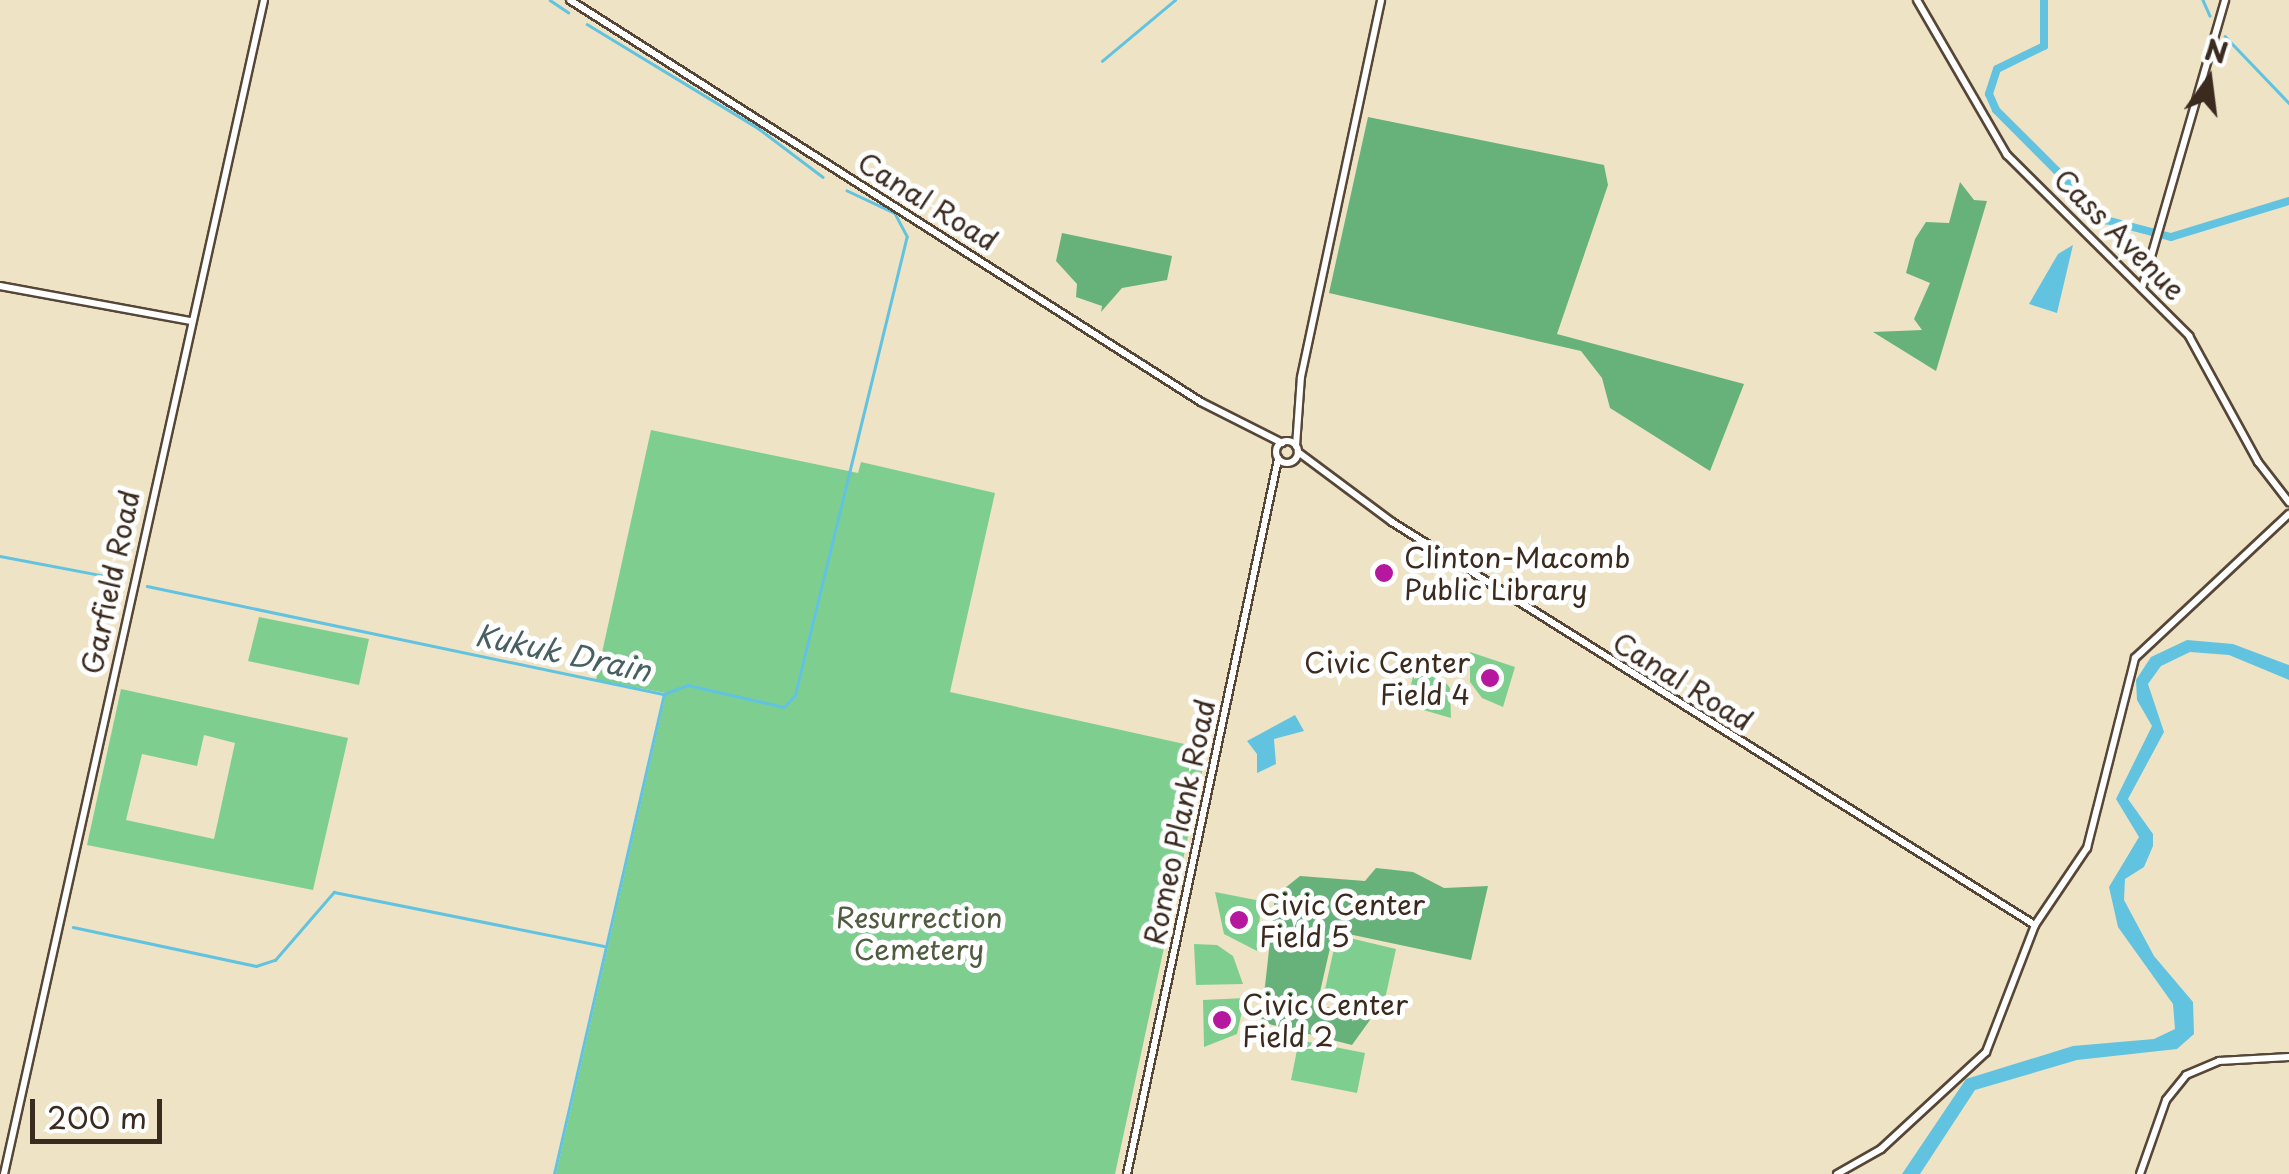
<!DOCTYPE html>
<style>
body{margin:0}
#map{position:relative;width:2289px;height:1174px;overflow:hidden;background:#eee3c5;font-family:"Playpen Sans",sans-serif}
div>[style]{position:absolute}
.green>*{inset:0;background:#7ecf8f}
.forest>*{inset:0;background:#66b27a}
.water>*{inset:0;background:#62c3e0}
.stream>*{height:2.5px;margin:-1.25px;padding:0 1.25px;transform-origin:1.25px;border-radius:1.25px;background:#62c3e0}
.river>*{height:8px;margin:-4px;padding:0 4px;transform-origin:4px;border-radius:4px;background:#62c3e0}
.roads{filter:drop-shadow(2px 0 #564637) drop-shadow(-2px 0 #564637) drop-shadow(0 2px #564637) drop-shadow(0 -2px #564637)}
.secondary>*{height:6px;margin:-3px;padding:0 3px;transform-origin:3px;border-radius:3px;background:#fff}
.secondary>.ring{margin:-3px;padding:0;box-sizing:content-box;background:none;border:6px solid #fff;border-radius:50%}
.dots>*{width:28px;height:28px;translate:-50% -50%;box-sizing:border-box;border:5px solid #fff;border-radius:50%}
span{translate:-50% -50%;white-space:nowrap;text-align:center;line-height:1.15;-webkit-text-stroke:10px #fff;paint-order:stroke}
.street-label{font-size:28px;color:#3b2a1e}
.poi-label{font-size:28px;color:#3b2a1e}
.left{translate:0 -50%;text-align:left}
.right{translate:-100% -50%;text-align:right}
.park-label{font-size:28px;color:#4f5c40}
.water-label{font-size:30px;color:#496062;font-style:italic}
.north{position:absolute;left:2159px;top:30px;width:100px;height:100px;-webkit-text-stroke:8px #fff;paint-order:stroke;rotate:14deg;font-size:28px;font-weight:700;line-height:40px;text-align:center;color:#3b2a1e}
.north::after{content:'';display:block;margin:auto;width:35px;height:45px;background:#3b2a1e;clip-path:polygon(50% 0,100% 100%,50% 72%,0 100%)}
.scale{position:absolute;left:30px;top:1099px;width:132px;height:45px;box-sizing:border-box;border:5px solid #3b2a1e;border-top:0;padding-left:12px;font-size:30px;line-height:35px;white-space:nowrap;color:#3b2a1e;-webkit-text-stroke:8px #fff;paint-order:stroke}
</style>
<div id="map">
<div class="green">
<div style="clip-path:polygon(651px 430px,858px 473px,861px 462px,995px 493px,950px 692px,1207px 749px,1115px 1174px,556px 1174px,666px 693px,596px 680px)"></div>
<div style="clip-path:polygon(259px 617px,369px 639px,359px 685px,248px 661px)"></div>
<div style="clip-path:polygon(1470px 652px,1515px 667px,1503px 707px,1482px 698px,1470px 682px)"></div>
<div style="clip-path:polygon(1416px 665px,1437px 672px,1450px 688px,1451px 718px,1406px 705px)"></div>
<div style="clip-path:polygon(evenodd,121px 689px,348px 738px,313px 890px,87px 845px,121px 689px,204px 735px,235px 743px,214px 839px,126px 820px,142px 754px,197px 766px,204px 735px)"></div>
<div style="clip-path:polygon(1215px 892px,1261px 901px,1257px 951px,1224px 934px)"></div>
<div style="clip-path:polygon(1337px 935px,1396px 949px,1383px 1008px,1324px 994px)"></div>
<div style="clip-path:polygon(1194px 944px,1217px 945px,1233px 956px,1243px 984px,1196px 985px)"></div>
<div style="clip-path:polygon(1245px 998px,1237px 1034px,1204px 1047px,1203px 1000px)"></div>
<div style="clip-path:polygon(1299px 1040px,1365px 1053px,1357px 1093px,1291px 1080px)"></div>
</div>
<div class="forest">
<div style="clip-path:polygon(1368px 117px,1604px 165px,1608px 185px,1557px 334px,1744px 384px,1710px 471px,1610px 408px,1602px 378px,1581px 351px,1329px 293px)"></div>
<div style="clip-path:polygon(1960px 182px,1974px 200px,1987px 201px,1936px 371px,1873px 332px,1922px 330px,1914px 319px,1930px 283px,1906px 273px,1915px 239px,1926px 222px,1949px 223px)"></div>
<div style="clip-path:polygon(1062px 233px,1172px 256px,1167px 280px,1122px 288px,1101px 312px,1102px 306px,1076px 297px,1077px 284px,1056px 261px)"></div>
<div style="clip-path:polygon(1376px 868px,1413px 872px,1444px 888px,1488px 886px,1471px 960px,1339px 932px,1333px 935px,1317px 1005px,1366px 1015px,1370px 1020px,1352px 1045px,1261px 1022px,1275px 896px,1300px 876px,1365px 881px)"></div>
</div>
<div class="water">
<div style="clip-path:polygon(2073px 245px,2057px 313px,2029px 304px,2058px 254px)"></div>
<div style="clip-path:polygon(2187px 640px,2233px 644px,2289px 665px,2289px 680px,2229px 655px,2190px 652px,2161px 666px,2148px 684px,2164px 732px,2128px 799px,2153px 834px,2153px 846px,2144px 867px,2125px 879px,2124px 900px,2154px 956px,2193px 1002px,2194px 1034px,2177px 1049px,2077px 1060px,1975px 1090px,1920px 1174px,1902px 1174px,1966px 1079px,2073px 1046px,2154px 1039px,2175px 1029px,2173px 1004px,2118px 927px,2109px 887px,2139px 837px,2116px 799px,2152px 726px,2137px 700px,2136px 680px,2151px 657px)"></div>
<div style="clip-path:polygon(1295px 715px,1304px 731px,1274px 739px,1276px 764px,1257px 773px,1257px 754px,1247px 741px)"></div>
</div>
<div class="stream">
<div style="left:550px;top:0;width:22px;rotate:34deg"></div>
<div style="left:2203px;top:0;width:17px;rotate:66deg"></div>
<div style="left:587px;top:24px;width:200px;rotate:31.3deg"></div>
<div style="left:758px;top:128px;width:81px;rotate:37deg"></div>
<div style="left:2225px;top:36px;width:93px;rotate:46.3deg"></div>
<div style="left:1102px;top:61px;width:95px;rotate:-39.9deg"></div>
<div style="left:0;top:556px;width:124px;rotate:10.7deg"></div>
<div style="left:147px;top:586px;width:527px;rotate:11.82deg"></div>
<div style="left:664px;top:694px;width:26px;rotate:-21deg"></div>
<div style="left:688px;top:685px;width:98px;rotate:12.9deg"></div>
<div style="left:784px;top:707px;width:16px;rotate:-47deg"></div>
<div style="left:795px;top:695px;width:471px;rotate:-76.3deg"></div>
<div style="left:907px;top:237px;width:27px;rotate:-118deg"></div>
<div style="left:894px;top:213px;width:52px;rotate:-154.9deg"></div>
<div style="left:73px;top:927px;width:187px;rotate:12deg"></div>
<div style="left:256px;top:966px;width:20px;rotate:-18deg"></div>
<div style="left:275px;top:960px;width:90px;rotate:-49.1deg"></div>
<div style="left:334px;top:892px;width:275px;rotate:11.3deg"></div>
<div style="left:554px;top:1174px;width:492px;rotate:-77.1deg"></div>
</div>
<div class="river">
<div style="left:2044px;top:0;width:46px;rotate:90deg"></div>
<div style="left:2044px;top:46px;width:52px;rotate:153.9deg"></div>
<div style="left:1997px;top:69px;width:26px;rotate:108deg"></div>
<div style="left:1989px;top:94px;width:17px;rotate:66deg"></div>
<div style="left:1996px;top:110px;width:156px;rotate:45deg"></div>
<div style="left:2106px;top:220px;width:67px;rotate:14.7deg"></div>
<div style="left:2171px;top:237px;width:123px;rotate:-17deg"></div>
</div>
<div class="roads">
<div class="secondary">
<div style="left:570px;top:0;width:748px;rotate:32.5deg"></div>
<div style="left:1201px;top:402px;width:91px;rotate:26.8deg"></div>
<div style="left:1917px;top:0;width:179px;rotate:59.9deg"></div>
<div style="left:2007px;top:155px;width:257px;rotate:44.8deg"></div>
<div style="left:2189px;top:336px;width:144px;rotate:61.3deg"></div>
<div style="left:2258px;top:462px;width:51px;rotate:52.2deg"></div>
<div style="left:0;top:286px;width:193px;rotate:10.4deg"></div>
<div style="left:2142px;top:288px;width:300px;rotate:-73.9deg"></div>
<div class="ring" style="left:1276px;top:441px;width:16px;height:16px"></div>
<div style="left:1296px;top:446px;width:69px;rotate:-85.9deg"></div>
<div style="left:1301px;top:377px;width:385px;rotate:-78deg"></div>
<div style="left:1298px;top:452px;width:117px;rotate:36.7deg"></div>
<div style="left:1392px;top:522px;width:759px;rotate:32.08deg"></div>
<div style="left:4px;top:1174px;width:1202px;rotate:-77.51deg"></div>
<div style="left:1127px;top:1174px;width:731px;rotate:-78.07deg"></div>
<div style="left:1837px;top:1174px;width:51px;rotate:-29.6deg"></div>
<div style="left:1881px;top:1149px;width:143px;rotate:-42.7deg"></div>
<div style="left:1986px;top:1052px;width:136px;rotate:-68.9deg"></div>
<div style="left:2035px;top:925px;width:93px;rotate:-56deg"></div>
<div style="left:2087px;top:848px;width:196px;rotate:-75.8deg"></div>
<div style="left:2135px;top:658px;width:211px;rotate:-43.1deg"></div>
<div style="left:2140px;top:1174px;width:78px;rotate:-70.6deg"></div>
<div style="left:2166px;top:1100px;width:32px;rotate:-51deg"></div>
<div style="left:2186px;top:1075px;width:36px;rotate:-23deg"></div>
<div style="left:2219px;top:1061px;width:70px;rotate:-3.3deg"></div>
</div>
</div>
<div class="dots">
<div style="left:1384px;top:573px;background:#b5179e"></div>
<div style="left:1490px;top:678px;background:#b5179e"></div>
<div style="left:1239px;top:920px;background:#b5179e"></div>
<div style="left:1222px;top:1020px;background:#b5179e"></div>
</div>
<div class="street-label">
<span style="left:928px;top:201px;rotate:32deg">Canal Road</span>
<span style="left:2120px;top:234px;rotate:45deg">Cass Avenue</span>
<span style="left:110px;top:582px;rotate:-78deg">Garfield Road</span>
<span style="left:1683px;top:681px;rotate:32deg">Canal Road</span>
<span style="left:1179px;top:822px;rotate:-78deg">Romeo Plank Road</span>
</div>
<div class="poi-label">
<span class="left" style="left:1404px;top:573px">Clinton-Macomb<br>Public Library</span>
<span class="right" style="left:1470px;top:678px">Civic Center<br>Field 4</span>
<span class="left" style="left:1259px;top:920px">Civic Center<br>Field 5</span>
<span class="left" style="left:1242px;top:1020px">Civic Center<br>Field 2</span>
</div>
<div class="park-label">
<span style="left:919px;top:933px">Resurrection<br>Cemetery</span>
</div>
<div class="water-label">
<span style="left:563px;top:652px;rotate:12deg">Kukuk Drain</span>
</div>
<div class="north">N</div>
<div class="scale">200 m</div>
</div>
